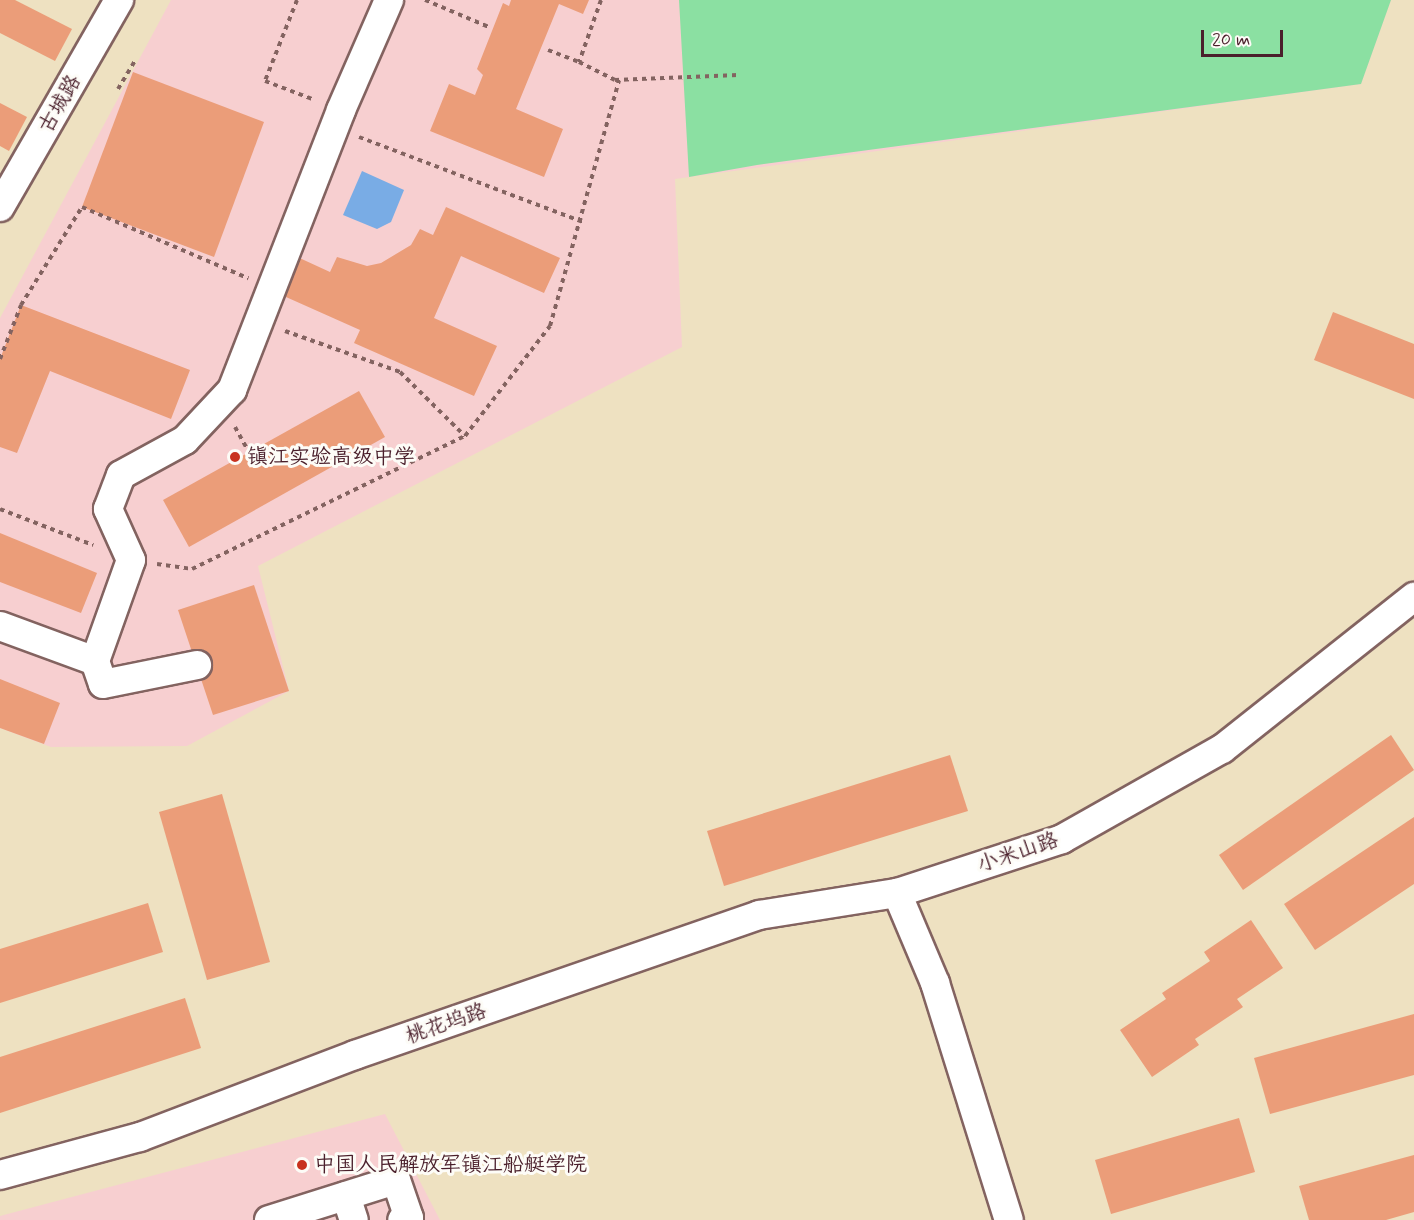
<!DOCTYPE html>
<meta charset="utf-8">
<style>
body{margin:0}
#map{position:relative;width:1414px;height:1220px;overflow:hidden;background:#eee1c1;font-family:Mynerve,"LXGW WenKai TC",sans-serif}
div>[style]{position:absolute}
.built>*{inset:0;background:#f7cfd0}
.green>*{inset:0;background:#8be0a2}
.water>*{inset:0;background:#79ace5}
.building>*{inset:0;background:#eb9d79}
.path>*{height:4px;margin-top:-2px;transform-origin:0;background:repeating-linear-gradient(90deg,#836360 0 4.5px,transparent 0 9px)}
.roads{filter:drop-shadow(2px 0 #836360) drop-shadow(-2px 0 #836360) drop-shadow(0 2px #836360) drop-shadow(0 -2px #836360)}
.minor>*{height:28px;margin:-14px;padding:0 14px;transform-origin:14px;border-radius:14px;background:#fff}
.dots>*{width:16px;height:16px;translate:-50% -50%;box-sizing:border-box;border:3px solid #fdfcf7;border-radius:50%}
span{translate:-50% -50%;white-space:nowrap;text-align:center;line-height:1.15;-webkit-text-stroke:6px #fdfcf7;paint-order:stroke}
.street-label{font-size:21px;color:#4a1f2b}
.poi-label{font-size:21px;color:#4a1f2b}
.left{translate:0 -50%;text-align:left}
.scale{position:absolute;left:1201px;top:30px;width:82px;height:27px;box-sizing:border-box;border:3px solid #4a1f2b;border-top:0;padding-left:8px;font-size:18px;line-height:21px;white-space:nowrap;color:#4a1f2b;-webkit-text-stroke:4px #fdfcf7;paint-order:stroke}
</style>
<div id="map">
<div class="built">
<div style="clip-path:polygon(171px 0,1391px 0,1361px 84px,675px 179px,682px 347px,258px 566px,289px 691px,187px 746px,51px 747px,0 728px,0 318px)"></div>
<div style="clip-path:polygon(385px 1114px,440px 1220px,0 1220px,0 1216px)"></div>
</div>
<div class="green">
<div style="clip-path:polygon(679px 0,1391px 0,1361px 84px,757px 165px,689px 177px)"></div>
</div>
<div class="water">
<div style="clip-path:polygon(362px 171px,404px 190px,391px 222px,377px 229px,343px 215px)"></div>
</div>
<div class="building">
<div style="clip-path:polygon(0 0,15px 0,72px 29px,55px 61px,0 33px)"></div>
<div style="clip-path:polygon(511px 0,589px 0,583px 14px,559px 4px,516px 109px,563px 129px,544px 177px,430px 131px,449px 84px,475px 95px,483px 75px,477px 69px,503px 3px,509px 6px)"></div>
<div style="clip-path:polygon(133px 72px,264px 122px,214px 257px,82px 207px)"></div>
<div style="clip-path:polygon(0 103px,27px 117px,9px 151px,0 146px)"></div>
<div style="clip-path:polygon(446px 207px,560px 258px,544px 293px,461px 256px,434px 318px,497px 346px,474px 396px,354px 343px,360px 330px,277px 293px,293px 255px,330px 272px,337px 257px,367px 266px,381px 263px,411px 245px,420px 229px,433px 235px)"></div>
<div style="clip-path:polygon(21px 305px,190px 370px,171px 419px,50px 371px,17px 453px,0 447px,0 359px)"></div>
<div style="clip-path:polygon(1333px 312px,1414px 344px,1414px 399px,1314px 360px)"></div>
<div style="clip-path:polygon(359px 391px,385px 437px,189px 547px,163px 500px)"></div>
<div style="clip-path:polygon(0 533px,97px 573px,81px 613px,0 582px)"></div>
<div style="clip-path:polygon(254px 585px,289px 691px,213px 715px,178px 610px)"></div>
<div style="clip-path:polygon(0 679px,60px 703px,44px 744px,0 728px)"></div>
<div style="clip-path:polygon(1391px 735px,1414px 770px,1243px 890px,1219px 855px)"></div>
<div style="clip-path:polygon(950px 755px,968px 811px,724px 886px,707px 831px)"></div>
<div style="clip-path:polygon(222px 794px,270px 962px,207px 980px,159px 812px)"></div>
<div style="clip-path:polygon(1414px 817px,1414px 884px,1315px 950px,1284px 904px)"></div>
<div style="clip-path:polygon(148px 903px,163px 952px,0 1003px,0 949px)"></div>
<div style="clip-path:polygon(1251px 920px,1283px 968px,1237px 999px,1243px 1007px,1195px 1039px,1199px 1045px,1152px 1077px,1120px 1030px,1166px 999px,1162px 993px,1210px 961px,1204px 952px)"></div>
<div style="clip-path:polygon(185px 998px,201px 1048px,0 1113px,0 1057px)"></div>
<div style="clip-path:polygon(1414px 1014px,1414px 1075px,1270px 1114px,1254px 1058px)"></div>
<div style="clip-path:polygon(1239px 1118px,1255px 1172px,1111px 1214px,1095px 1160px)"></div>
<div style="clip-path:polygon(1414px 1155px,1414px 1212px,1386px 1220px,1309px 1220px,1299px 1186px)"></div>
</div>
<div class="path">
<div style="left:297px;top:0;width:87px;rotate:111.6deg"></div>
<div style="left:265px;top:81px;width:53px;rotate:20.8deg"></div>
<div style="left:425px;top:0;width:69px;rotate:22.9deg"></div>
<div style="left:601px;top:0;width:66px;rotate:109.5deg"></div>
<div style="left:579px;top:62px;width:40px;rotate:26.6deg"></div>
<div style="left:615px;top:80px;width:123px;rotate:-2.3deg"></div>
<div style="left:548px;top:50px;width:33px;rotate:21deg"></div>
<div style="left:118px;top:89px;width:35px;rotate:-59deg"></div>
<div style="left:359px;top:137px;width:240px;rotate:20.8deg"></div>
<div style="left:285px;top:331px;width:122px;rotate:19.6deg"></div>
<div style="left:400px;top:372px;width:91px;rotate:44.6deg"></div>
<div style="left:465px;top:436px;width:139px;rotate:-52.3deg"></div>
<div style="left:550px;top:326px;width:255px;rotate:-74.3deg"></div>
<div style="left:0;top:359px;width:58px;rotate:-68.7deg"></div>
<div style="left:21px;top:305px;width:115px;rotate:-58.1deg"></div>
<div style="left:82px;top:207px;width:181px;rotate:23.2deg"></div>
<div style="left:235px;top:427px;width:29px;rotate:61deg"></div>
<div style="left:0;top:509px;width:100px;rotate:21.2deg"></div>
<div style="left:157px;top:564px;width:35px;rotate:8deg"></div>
<div style="left:192px;top:569px;width:304px;rotate:-26deg"></div>
</div>
<div class="roads">
<div class="minor">
<div style="left:0;top:207px;width:239px;rotate:-60.1deg"></div>
<div style="left:0;top:626px;width:101px;rotate:20.2deg"></div>
<div style="left:95px;top:661px;width:107px;rotate:-70.4deg"></div>
<div style="left:131px;top:560px;width:56px;rotate:-114.3deg"></div>
<div style="left:108px;top:509px;width:36px;rotate:-69deg"></div>
<div style="left:121px;top:475px;width:73px;rotate:-28.7deg"></div>
<div style="left:185px;top:440px;width:69px;rotate:-46.8deg"></div>
<div style="left:232px;top:390px;width:300px;rotate:-68.7deg"></div>
<div style="left:341px;top:110px;width:120px;rotate:-66.4deg"></div>
<div style="left:95px;top:661px;width:24px;rotate:71deg"></div>
<div style="left:103px;top:684px;width:96px;rotate:-11.4deg"></div>
<div style="left:897px;top:893px;width:98px;rotate:67.1deg"></div>
<div style="left:935px;top:983px;width:248px;rotate:72.7deg"></div>
<div style="left:0;top:1175px;width:145px;rotate:-15.2deg"></div>
<div style="left:140px;top:1137px;width:230px;rotate:-20.9deg"></div>
<div style="left:355px;top:1055px;width:428px;rotate:-19.1deg"></div>
<div style="left:759px;top:915px;width:140px;rotate:-9.1deg"></div>
<div style="left:897px;top:893px;width:174px;rotate:-18.1deg"></div>
<div style="left:1062px;top:839px;width:184px;rotate:-29.4deg"></div>
<div style="left:1222px;top:749px;width:245px;rotate:-38.4deg"></div>
<div style="left:346px;top:1196px;width:25px;rotate:72deg"></div>
<div style="left:269px;top:1220px;width:133px;rotate:-17.5deg"></div>
<div style="left:396px;top:1180px;width:40px;rotate:71.1deg"></div>
<div style="left:409px;top:1218px;width:7px;rotate:164deg"></div>
</div>
</div>
<div class="dots">
<div style="left:235px;top:457px;background:#c8321e"></div>
<div style="left:302px;top:1165px;background:#c8321e"></div>
</div>
<div class="street-label">
<span style="left:60px;top:104px;rotate:-60deg">古城路</span>
<span style="left:1018px;top:853px;rotate:-19deg">小米山路</span>
<span style="left:446px;top:1024px;rotate:-19deg">桃花坞路</span>
</div>
<div class="poi-label">
<span class="left" style="left:247px;top:457px">镇江实验高级中学</span>
<span class="left" style="left:314px;top:1165px">中国人民解放军镇江船艇学院</span>
</div>
<div class="scale">20 m</div>
</div>
